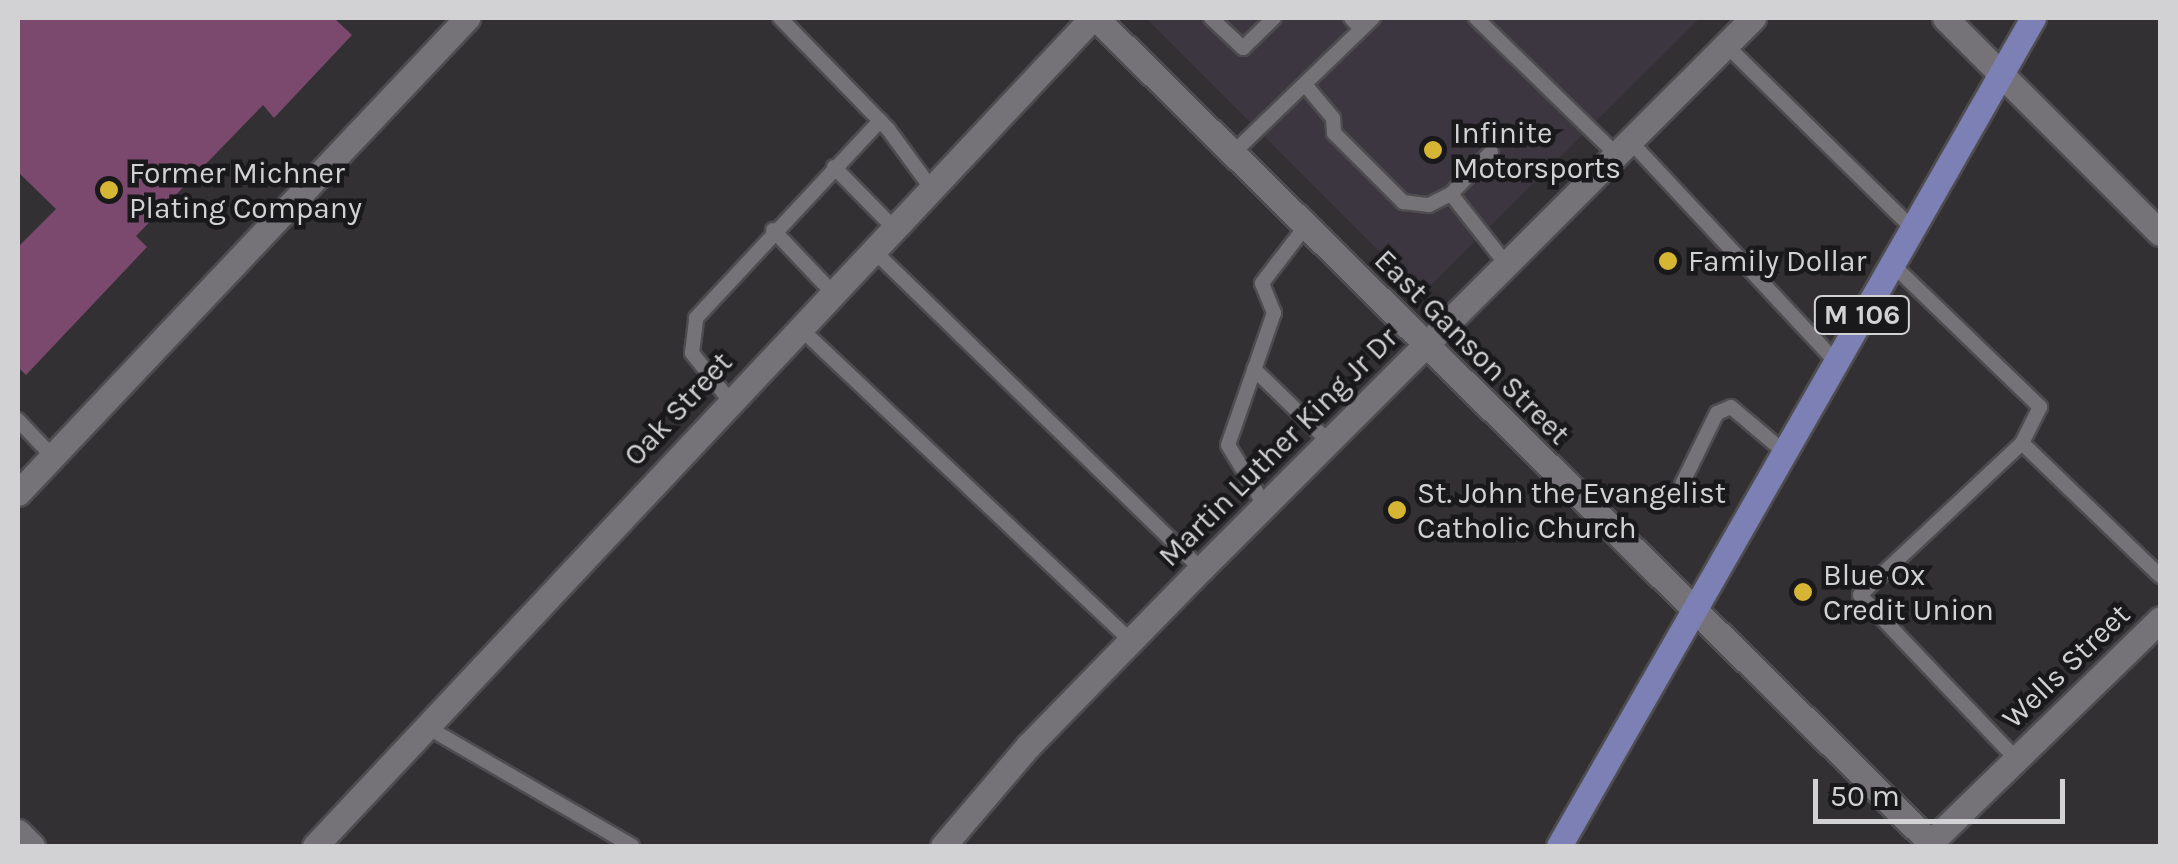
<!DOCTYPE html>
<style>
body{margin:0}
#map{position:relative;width:2178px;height:864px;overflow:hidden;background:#323033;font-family:Karla,sans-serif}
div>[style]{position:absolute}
.built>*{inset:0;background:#3b363f}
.building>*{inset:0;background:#7b496d}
.roads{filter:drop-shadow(2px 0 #4d4c4f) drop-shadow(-2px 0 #4d4c4f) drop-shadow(0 2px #4d4c4f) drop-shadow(0 -2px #4d4c4f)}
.lane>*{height:14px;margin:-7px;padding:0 7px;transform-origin:7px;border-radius:7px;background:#757377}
.street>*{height:25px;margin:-12.5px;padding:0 12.5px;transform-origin:12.5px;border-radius:12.5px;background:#757377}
.secondary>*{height:25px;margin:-12.5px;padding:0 12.5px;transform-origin:12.5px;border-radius:12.5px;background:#757377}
.primary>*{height:25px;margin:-12.5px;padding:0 12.5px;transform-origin:12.5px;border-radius:12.5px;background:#7d80b4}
.dots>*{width:28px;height:28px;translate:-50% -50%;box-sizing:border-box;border:5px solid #19181a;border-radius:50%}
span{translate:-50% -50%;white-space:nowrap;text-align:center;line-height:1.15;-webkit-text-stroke:9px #19181a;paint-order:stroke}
.shield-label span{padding:2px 8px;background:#19181a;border:2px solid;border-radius:8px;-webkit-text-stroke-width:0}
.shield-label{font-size:28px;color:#d2d1d3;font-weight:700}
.poi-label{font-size:30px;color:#d2d1d3}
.left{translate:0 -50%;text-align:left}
.street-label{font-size:30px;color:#d2d1d3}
.frame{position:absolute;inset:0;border:20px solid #d2d1d3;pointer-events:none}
.scale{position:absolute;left:1813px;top:779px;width:252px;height:45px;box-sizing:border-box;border:5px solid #d2d1d3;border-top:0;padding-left:12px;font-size:30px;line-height:35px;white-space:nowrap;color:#d2d1d3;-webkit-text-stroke:8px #19181a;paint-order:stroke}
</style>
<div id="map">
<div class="built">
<div style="clip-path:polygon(1146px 18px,1700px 18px,1422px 294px)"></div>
</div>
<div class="building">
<div style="clip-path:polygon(18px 18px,334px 18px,352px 35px,274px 118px,263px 105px,136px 236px,147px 247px,26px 375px,18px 367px,18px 247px,56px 209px,18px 172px)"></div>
</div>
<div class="roads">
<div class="lane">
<div style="left:780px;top:18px;width:155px;rotate:45.8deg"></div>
<div style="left:888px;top:129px;width:73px;rotate:53.9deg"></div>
<div style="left:1211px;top:18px;width:44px;rotate:43.2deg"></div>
<div style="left:1243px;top:48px;width:43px;rotate:-44.1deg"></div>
<div style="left:1351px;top:18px;width:15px;rotate:48deg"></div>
<div style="left:1476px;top:18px;width:195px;rotate:44.2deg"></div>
<div style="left:1726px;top:45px;width:261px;rotate:44.5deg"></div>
<div style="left:1307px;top:87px;width:40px;rotate:50deg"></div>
<div style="left:1333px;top:118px;width:15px;rotate:86deg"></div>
<div style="left:1334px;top:133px;width:98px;rotate:45deg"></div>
<div style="left:1403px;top:202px;width:26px;rotate:7deg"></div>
<div style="left:1429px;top:205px;width:25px;rotate:-27deg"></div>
<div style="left:1451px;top:194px;width:58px;rotate:-46.4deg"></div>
<div style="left:1630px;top:141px;width:301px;rotate:47deg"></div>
<div style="left:1232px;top:154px;width:196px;rotate:-44deg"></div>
<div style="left:834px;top:167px;width:86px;rotate:45.5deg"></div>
<div style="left:1451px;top:194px;width:89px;rotate:51.8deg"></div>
<div style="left:773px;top:230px;width:86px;rotate:46.4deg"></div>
<div style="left:872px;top:249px;width:459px;rotate:44.2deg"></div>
<div style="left:1892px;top:264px;width:206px;rotate:44deg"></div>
<div style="left:2040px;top:407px;width:40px;rotate:116.6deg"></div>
<div style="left:2022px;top:443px;width:222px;rotate:136.8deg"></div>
<div style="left:1860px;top:595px;width:226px;rotate:46.4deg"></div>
<div style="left:799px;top:327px;width:457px;rotate:43.4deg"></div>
<div style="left:1254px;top:369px;width:105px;rotate:44.2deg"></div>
<div style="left:730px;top:401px;width:61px;rotate:-128.4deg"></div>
<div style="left:692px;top:353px;width:35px;rotate:-83deg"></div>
<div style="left:696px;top:318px;width:270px;rotate:-47deg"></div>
<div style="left:18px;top:420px;width:50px;rotate:46.6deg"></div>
<div style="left:2022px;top:443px;width:192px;rotate:43.9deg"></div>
<div style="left:1682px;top:484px;width:79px;rotate:-63.8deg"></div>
<div style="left:1717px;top:413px;width:15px;rotate:-23deg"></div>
<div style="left:1731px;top:407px;width:68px;rotate:40.2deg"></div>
<div style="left:1265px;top:506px;width:71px;rotate:-121.2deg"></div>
<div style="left:1228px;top:445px;width:140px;rotate:-70.8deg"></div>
<div style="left:1274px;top:313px;width:32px;rotate:-112deg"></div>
<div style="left:1262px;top:283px;width:71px;rotate:-52.5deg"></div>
<div style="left:427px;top:727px;width:237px;rotate:30.1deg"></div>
</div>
<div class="street">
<div style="left:1945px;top:18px;width:304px;rotate:45deg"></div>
<div style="left:18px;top:493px;width:654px;rotate:-46.61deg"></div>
<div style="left:18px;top:832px;width:20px;rotate:45deg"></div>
<div style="left:1930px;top:843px;width:321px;rotate:-44.2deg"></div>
<div style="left:315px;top:846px;width:1135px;rotate:-46.82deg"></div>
</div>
<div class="secondary">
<div style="left:1096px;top:18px;width:1178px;rotate:44.66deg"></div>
<div style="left:943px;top:846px;width:133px;rotate:-49.6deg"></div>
<div style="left:1029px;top:745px;width:246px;rotate:-45.7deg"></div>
<div style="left:1201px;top:569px;width:780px;rotate:-44.95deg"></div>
</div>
<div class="primary">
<div style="left:1559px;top:846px;width:954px;rotate:-60.21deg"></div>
</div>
</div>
<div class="dots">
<div style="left:1433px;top:150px;background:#d6b534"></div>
<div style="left:109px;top:190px;background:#d6b534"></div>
<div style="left:1668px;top:261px;background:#d6b534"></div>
<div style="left:1397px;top:510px;background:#d6b534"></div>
<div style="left:1803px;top:592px;background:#d6b534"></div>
</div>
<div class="shield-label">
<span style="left:1862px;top:315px">M 106</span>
</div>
<div class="poi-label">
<span class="left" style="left:1453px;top:150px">Infinite<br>Motorsports</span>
<span class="left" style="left:129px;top:190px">Former Michner<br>Plating Company</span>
<span class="left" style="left:1688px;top:261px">Family Dollar</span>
<span class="left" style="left:1417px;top:510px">St. John the Evangelist<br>Catholic Church</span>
<span class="left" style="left:1823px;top:592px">Blue Ox<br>Credit Union</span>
</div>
<div class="street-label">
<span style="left:1472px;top:347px;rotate:45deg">East Ganson Street</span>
<span style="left:678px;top:409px;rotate:-47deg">Oak Street</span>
<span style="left:1278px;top:447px;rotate:-45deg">Martin Luther King Jr Dr</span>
<span style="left:2066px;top:666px;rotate:-44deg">Wells Street</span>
</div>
<div class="frame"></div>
<div class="scale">50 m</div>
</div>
